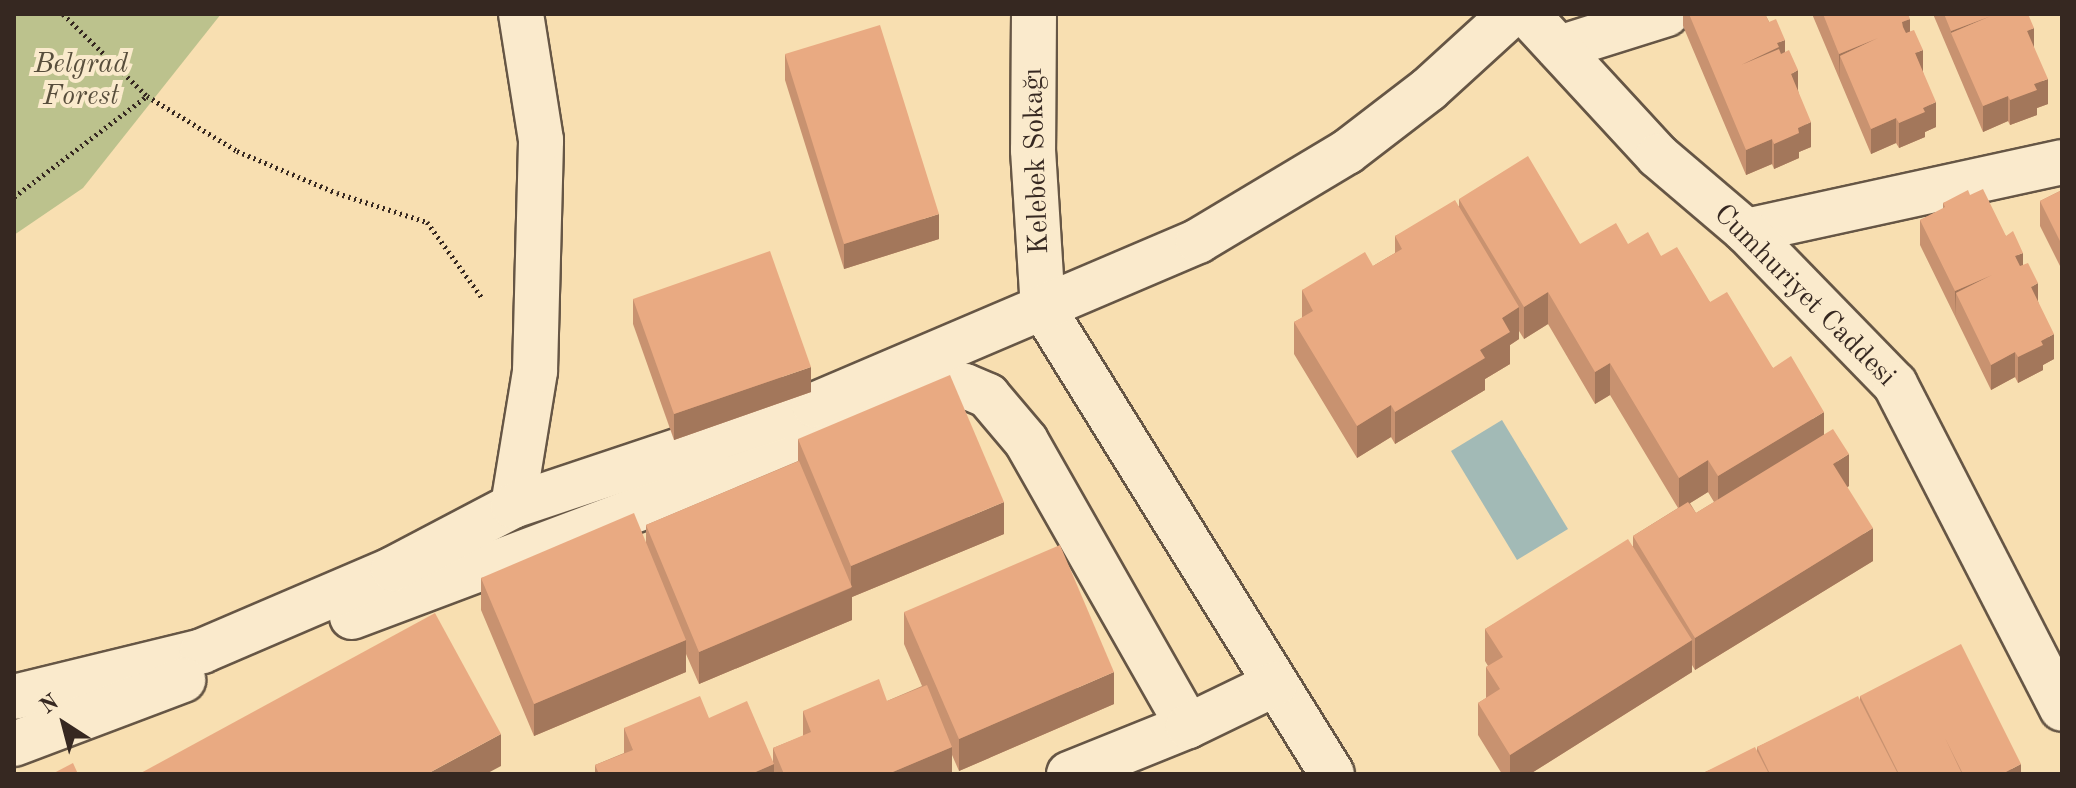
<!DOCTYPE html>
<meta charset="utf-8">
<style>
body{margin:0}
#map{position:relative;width:2076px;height:788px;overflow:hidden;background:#f8dfb1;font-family:"Old Standard TT",serif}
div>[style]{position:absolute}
.green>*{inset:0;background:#bcc28d}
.water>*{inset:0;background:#a2bab6}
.path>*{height:5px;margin-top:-2.5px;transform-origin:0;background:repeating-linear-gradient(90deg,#362821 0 2px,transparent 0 6px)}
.roads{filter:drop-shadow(2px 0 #665645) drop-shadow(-2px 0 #665645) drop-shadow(0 2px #665645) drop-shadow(0 -2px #665645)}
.minor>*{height:44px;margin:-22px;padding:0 22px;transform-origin:22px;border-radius:22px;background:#faeacc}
.secondary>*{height:44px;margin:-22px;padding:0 22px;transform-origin:22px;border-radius:22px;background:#faeacc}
.wall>*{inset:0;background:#c89270}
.shaded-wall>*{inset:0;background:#a3775b}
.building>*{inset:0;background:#e9aa82}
span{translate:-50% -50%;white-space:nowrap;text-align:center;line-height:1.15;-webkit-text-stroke:8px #faeacc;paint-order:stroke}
.park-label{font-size:28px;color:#584e3c;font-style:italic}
.street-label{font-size:28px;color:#362821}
.frame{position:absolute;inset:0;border:16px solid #362821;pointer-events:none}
.north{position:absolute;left:24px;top:684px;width:80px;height:80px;-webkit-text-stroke:6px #faeacc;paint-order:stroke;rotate:324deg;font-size:22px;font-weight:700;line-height:32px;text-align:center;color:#362821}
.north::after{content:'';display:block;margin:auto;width:28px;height:36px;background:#362821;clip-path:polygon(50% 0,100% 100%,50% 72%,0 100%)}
</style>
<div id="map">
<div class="green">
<div style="clip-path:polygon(14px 14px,221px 14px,83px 188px,14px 235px)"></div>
</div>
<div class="water">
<div style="clip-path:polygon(1502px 420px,1568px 529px,1517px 560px,1451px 451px)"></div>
</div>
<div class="path">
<div style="left:63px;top:14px;width:117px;rotate:44.3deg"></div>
<div style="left:147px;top:96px;width:105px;rotate:31.4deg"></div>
<div style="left:237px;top:151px;width:108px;rotate:22.8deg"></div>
<div style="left:337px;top:193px;width:95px;rotate:17.9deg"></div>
<div style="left:427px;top:222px;width:95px;rotate:54deg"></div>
<div style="left:14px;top:197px;width:167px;rotate:-37.2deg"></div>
</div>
<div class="roads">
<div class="minor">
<div style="left:1034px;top:14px;width:136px;rotate:90.4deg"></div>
<div style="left:1033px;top:150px;width:158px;rotate:86.4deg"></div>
<div style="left:1043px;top:308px;width:548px;rotate:58.19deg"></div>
<div style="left:1559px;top:48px;width:113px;rotate:-17.5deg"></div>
<div style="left:1746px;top:231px;width:323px;rotate:-12.3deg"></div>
<div style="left:513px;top:506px;width:137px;rotate:-80.7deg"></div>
<div style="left:535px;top:371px;width:231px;rotate:-88.5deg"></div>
<div style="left:541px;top:140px;width:128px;rotate:-99deg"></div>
<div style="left:352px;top:617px;width:655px;rotate:-20.65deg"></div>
<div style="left:965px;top:386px;width:25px;rotate:23deg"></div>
<div style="left:988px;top:396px;width:59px;rotate:49.8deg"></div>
<div style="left:1026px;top:441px;width:328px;rotate:60.4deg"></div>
<div style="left:14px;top:697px;width:194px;rotate:-13.7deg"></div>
<div style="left:202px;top:651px;width:208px;rotate:-23.2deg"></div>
<div style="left:393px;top:569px;width:136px;rotate:-27.7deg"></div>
<div style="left:513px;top:506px;width:317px;rotate:-18.5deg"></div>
<div style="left:814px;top:405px;width:418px;rotate:-23.1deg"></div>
<div style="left:1198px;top:241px;width:174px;rotate:-30.9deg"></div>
<div style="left:1347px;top:152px;width:103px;rotate:-37.5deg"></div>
<div style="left:1429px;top:89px;width:111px;rotate:-42.4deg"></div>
<div style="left:14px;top:744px;width:181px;rotate:-20.7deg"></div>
<div style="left:1069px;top:774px;width:128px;rotate:-22deg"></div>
<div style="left:1188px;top:726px;width:97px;rotate:-25.8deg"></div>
</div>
<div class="secondary">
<div style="left:1527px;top:14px;width:193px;rotate:47.3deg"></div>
<div style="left:1658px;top:156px;width:116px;rotate:40.4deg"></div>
<div style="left:1746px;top:231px;width:214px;rotate:45.8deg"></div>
<div style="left:1895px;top:384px;width:365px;rotate:62.8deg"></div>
</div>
</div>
<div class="wall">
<div style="clip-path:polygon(1683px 14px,1765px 14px,1785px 52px,1798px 90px,1811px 147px,1799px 152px,1799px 158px,1774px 169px,1772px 164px,1746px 175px,1683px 26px)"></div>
<div style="clip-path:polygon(1812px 14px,1908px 14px,1910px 31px,1923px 72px,1936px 127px,1925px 132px,1925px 137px,1899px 148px,1896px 143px,1871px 154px)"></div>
<div style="clip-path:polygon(1933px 14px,2028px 14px,2034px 48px,2048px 104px,2037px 108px,2037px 115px,2010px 125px,2008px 121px,1983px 132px)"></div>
<div style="clip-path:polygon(785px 54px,939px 239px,844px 269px,785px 80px)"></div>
<div style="clip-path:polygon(2062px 190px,2062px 270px,2040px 226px,2040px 201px)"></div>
<div style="clip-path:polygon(1970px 195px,2006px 236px,2023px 265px,2038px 301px,2054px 359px,2043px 365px,2043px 370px,2018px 383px,2015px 377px,1991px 390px,1920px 245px,1920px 220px,1943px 209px,1943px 203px)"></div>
<div style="clip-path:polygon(evenodd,1459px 199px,1580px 244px,1628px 244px,1661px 256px,1710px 302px,1773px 368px,1824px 435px,1849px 486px,1847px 487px,1873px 561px,1695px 670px,1692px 665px,1692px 672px,1530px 774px,1502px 774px,1478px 735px,1478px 703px,1486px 698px,1486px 667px,1488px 666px,1485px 661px,1485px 629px,1633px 546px,1633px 536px,1678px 508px,1610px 395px,1595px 404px,1548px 324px,1524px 339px,1519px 331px,1519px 339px,1510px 345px,1510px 364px,1485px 379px,1485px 390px,1395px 444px,1391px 437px,1357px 458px,1294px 354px,1294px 322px,1302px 318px,1302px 290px,1373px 266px,1395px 253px,1395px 236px,1459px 206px,1459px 199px,1708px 492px,1714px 502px,1696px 513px,1690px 503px,1708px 492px)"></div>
<div style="clip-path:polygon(633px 299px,811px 392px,674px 440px,633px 324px)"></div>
<div style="clip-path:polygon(798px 439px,1004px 534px,852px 597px,852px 620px,699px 684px,686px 654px,686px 672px,534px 736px,481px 610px,481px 578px,646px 543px,646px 525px,798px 461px)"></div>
<div style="clip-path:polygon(904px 612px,1114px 704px,959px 771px,952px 755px,952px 772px,948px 774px,595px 774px,595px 765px,624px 753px,624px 728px,709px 718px,773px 762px,773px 748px,803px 736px,803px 711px,887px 701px,922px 686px,904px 644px)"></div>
<div style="clip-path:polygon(1860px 696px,2021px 774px,1705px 774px,1705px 772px,1757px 751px,1757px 747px,1860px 701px)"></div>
</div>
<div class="shaded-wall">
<div style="clip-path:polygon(1991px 16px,1951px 33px,1951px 56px,1951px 31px)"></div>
<div style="clip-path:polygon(1910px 19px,1910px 44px,1902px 47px,1902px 22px)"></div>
<div style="clip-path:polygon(2034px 28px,2034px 53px,2027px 31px)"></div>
<div style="clip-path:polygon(1878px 38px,1840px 56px,1839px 79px,1839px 54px)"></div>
<div style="clip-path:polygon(1785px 40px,1785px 65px,1741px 65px,1777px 43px)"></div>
<div style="clip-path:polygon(1923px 50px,1923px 75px,1915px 53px)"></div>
<div style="clip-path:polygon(1798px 70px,1798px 96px,1791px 74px)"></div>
<div style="clip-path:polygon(2048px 79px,2048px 104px,2037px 108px,2037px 115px,2010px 125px,2010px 100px,2034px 84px)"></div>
<div style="clip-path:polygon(2008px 96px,2008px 121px,1983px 132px,1983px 106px)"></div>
<div style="clip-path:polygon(1936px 102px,1936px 127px,1925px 132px,1925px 137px,1899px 148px,1899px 123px,1923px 108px)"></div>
<div style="clip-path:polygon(1896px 118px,1896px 143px,1871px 154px,1871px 129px)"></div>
<div style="clip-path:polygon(1811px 122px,1811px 147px,1799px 152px,1799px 158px,1774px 169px,1774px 144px,1798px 128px)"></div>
<div style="clip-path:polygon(1772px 139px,1772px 164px,1746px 175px,1746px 150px)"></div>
<div style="clip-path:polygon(939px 214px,939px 239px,844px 269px,844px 244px)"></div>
<div style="clip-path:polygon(2023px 253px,2023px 278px,2015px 256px)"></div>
<div style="clip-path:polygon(1992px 275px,1956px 293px,1955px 316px,1955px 291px)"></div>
<div style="clip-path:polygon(2038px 283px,2038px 308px,2031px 287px)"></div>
<div style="clip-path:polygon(1548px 292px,1548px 324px,1524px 339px,1524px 307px)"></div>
<div style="clip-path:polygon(1519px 307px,1519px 339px,1510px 345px,1510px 364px,1485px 379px,1485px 390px,1395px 444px,1395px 412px,1480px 350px,1502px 318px)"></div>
<div style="clip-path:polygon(2054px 334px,2054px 359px,2043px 365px,2043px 370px,2018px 383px,2018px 357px,2041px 341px)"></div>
<div style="clip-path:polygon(2015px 352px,2015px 377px,1991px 390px,1991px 365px)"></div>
<div style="clip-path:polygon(1610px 363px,1610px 395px,1595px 404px,1595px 372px)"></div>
<div style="clip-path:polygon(811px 367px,811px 392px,674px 440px,674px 414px)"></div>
<div style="clip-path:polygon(1391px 405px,1391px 437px,1357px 458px,1357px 426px)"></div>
<div style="clip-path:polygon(1824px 412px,1824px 444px,1718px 508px,1718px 476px)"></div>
<div style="clip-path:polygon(1849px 454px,1849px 486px,1833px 496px,1833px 464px)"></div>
<div style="clip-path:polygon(1708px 460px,1708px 492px,1679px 510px,1679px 478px)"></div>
<div style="clip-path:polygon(1004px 502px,1004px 534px,852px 597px,852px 620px,699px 684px,699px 652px,851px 588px,851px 566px)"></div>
<div style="clip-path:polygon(1873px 528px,1873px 561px,1695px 670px,1695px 638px)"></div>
<div style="clip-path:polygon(686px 640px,686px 672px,534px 736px,534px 704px)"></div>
<div style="clip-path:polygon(1692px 640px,1692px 672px,1530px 774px,1510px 774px,1510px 755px)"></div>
<div style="clip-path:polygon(1114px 672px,1114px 704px,959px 771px,959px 739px)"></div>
<div style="clip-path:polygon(501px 734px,501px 766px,486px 774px,427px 774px)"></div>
<div style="clip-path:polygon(952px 747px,952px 772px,948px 774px,888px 774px)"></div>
<div style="clip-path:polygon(774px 764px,774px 774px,751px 774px)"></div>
<div style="clip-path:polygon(2021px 764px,2021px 774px,2002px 774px)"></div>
</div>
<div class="building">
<div style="clip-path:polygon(1689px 14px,1765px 14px,1769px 22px,1776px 19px,1785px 40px,1777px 43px,1779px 47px,1741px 65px,1779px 49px,1781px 54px,1789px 50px,1798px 70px,1791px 74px,1811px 122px,1798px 128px,1799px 133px,1774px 144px,1772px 139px,1746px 150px)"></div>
<div style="clip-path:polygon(1823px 14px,1908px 14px,1910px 19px,1902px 22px,1903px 27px,1906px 33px,1914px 30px,1923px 50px,1915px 53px,1936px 102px,1923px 108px,1925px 112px,1899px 123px,1896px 118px,1871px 129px,1840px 56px,1878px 38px,1839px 54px)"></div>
<div style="clip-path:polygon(1944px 14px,2028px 14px,2034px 28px,2027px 31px,2048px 79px,2034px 84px,2037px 90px,2010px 100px,2008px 96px,1983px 106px,1951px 33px,1991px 16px,1951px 31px)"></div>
<div style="clip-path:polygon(880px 25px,939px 214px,844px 244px,785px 54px)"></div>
<div style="clip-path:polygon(1528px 156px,1580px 244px,1616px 223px,1628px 244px,1648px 232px,1661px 256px,1677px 247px,1710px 302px,1727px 292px,1773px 368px,1791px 356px,1824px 412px,1718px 476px,1708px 460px,1679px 478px,1610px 363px,1595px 372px,1548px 292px,1524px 307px,1459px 199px)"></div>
<div style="clip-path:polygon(1983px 189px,2006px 236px,2013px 231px,2023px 253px,2015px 256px,2020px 266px,2028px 263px,2038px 283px,2031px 287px,2054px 334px,2041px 341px,2043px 345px,2018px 357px,2015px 352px,1991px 365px,1956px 293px,1992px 275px,1955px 291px,1920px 220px,1945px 207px,1943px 203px,1968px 190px,1970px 195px)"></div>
<div style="clip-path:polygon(2062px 190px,2062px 245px,2040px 201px)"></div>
<div style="clip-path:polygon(1455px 200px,1519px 307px,1502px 318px,1510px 332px,1480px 350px,1485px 358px,1395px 412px,1391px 405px,1357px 426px,1294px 322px,1313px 311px,1302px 290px,1365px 252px,1373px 266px,1402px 249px,1395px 236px)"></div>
<div style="clip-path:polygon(770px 251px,811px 367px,674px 414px,633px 299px)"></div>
<div style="clip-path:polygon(950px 375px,1004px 502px,851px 566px,798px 439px)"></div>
<div style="clip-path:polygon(1833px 429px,1849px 454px,1833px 464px,1873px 528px,1695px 638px,1633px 536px,1688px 502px,1696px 513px)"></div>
<div style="clip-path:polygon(799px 461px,852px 587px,699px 652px,646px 525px)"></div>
<div style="clip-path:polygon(634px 513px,686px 640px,534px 704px,481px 578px)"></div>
<div style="clip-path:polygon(1628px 539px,1692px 640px,1510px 755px,1478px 703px,1500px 689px,1486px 667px,1503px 657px,1485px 629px)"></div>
<div style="clip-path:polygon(1060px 545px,1114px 672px,959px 739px,904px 612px)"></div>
<div style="clip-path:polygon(435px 613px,501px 734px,427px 774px,139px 774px)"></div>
<div style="clip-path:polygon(1961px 644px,2021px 764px,2002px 774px,1963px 774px,1945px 738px,1962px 774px,1899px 774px,1860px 696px)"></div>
<div style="clip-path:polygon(879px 679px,887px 701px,927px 685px,952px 747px,888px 774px,784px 774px,773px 748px,811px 732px,803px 711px)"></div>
<div style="clip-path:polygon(700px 696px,709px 718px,747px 701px,774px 764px,751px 774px,599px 774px,595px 765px,633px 750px,624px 728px)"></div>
<div style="clip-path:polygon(1858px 696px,1898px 774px,1770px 774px,1757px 747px)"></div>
<div style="clip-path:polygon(1755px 747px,1769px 774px,1707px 774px,1705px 772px)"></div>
<div style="clip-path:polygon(73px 763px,78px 774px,52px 774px)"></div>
</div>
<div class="park-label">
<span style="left:81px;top:81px">Belgrad<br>Forest</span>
</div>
<div class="street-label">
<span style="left:1037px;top:161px;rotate:-92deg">Kelebek Sokağı</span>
<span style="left:1804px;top:296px;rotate:45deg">Cumhuriyet Caddesi</span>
</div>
<div class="frame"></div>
<div class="north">N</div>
</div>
